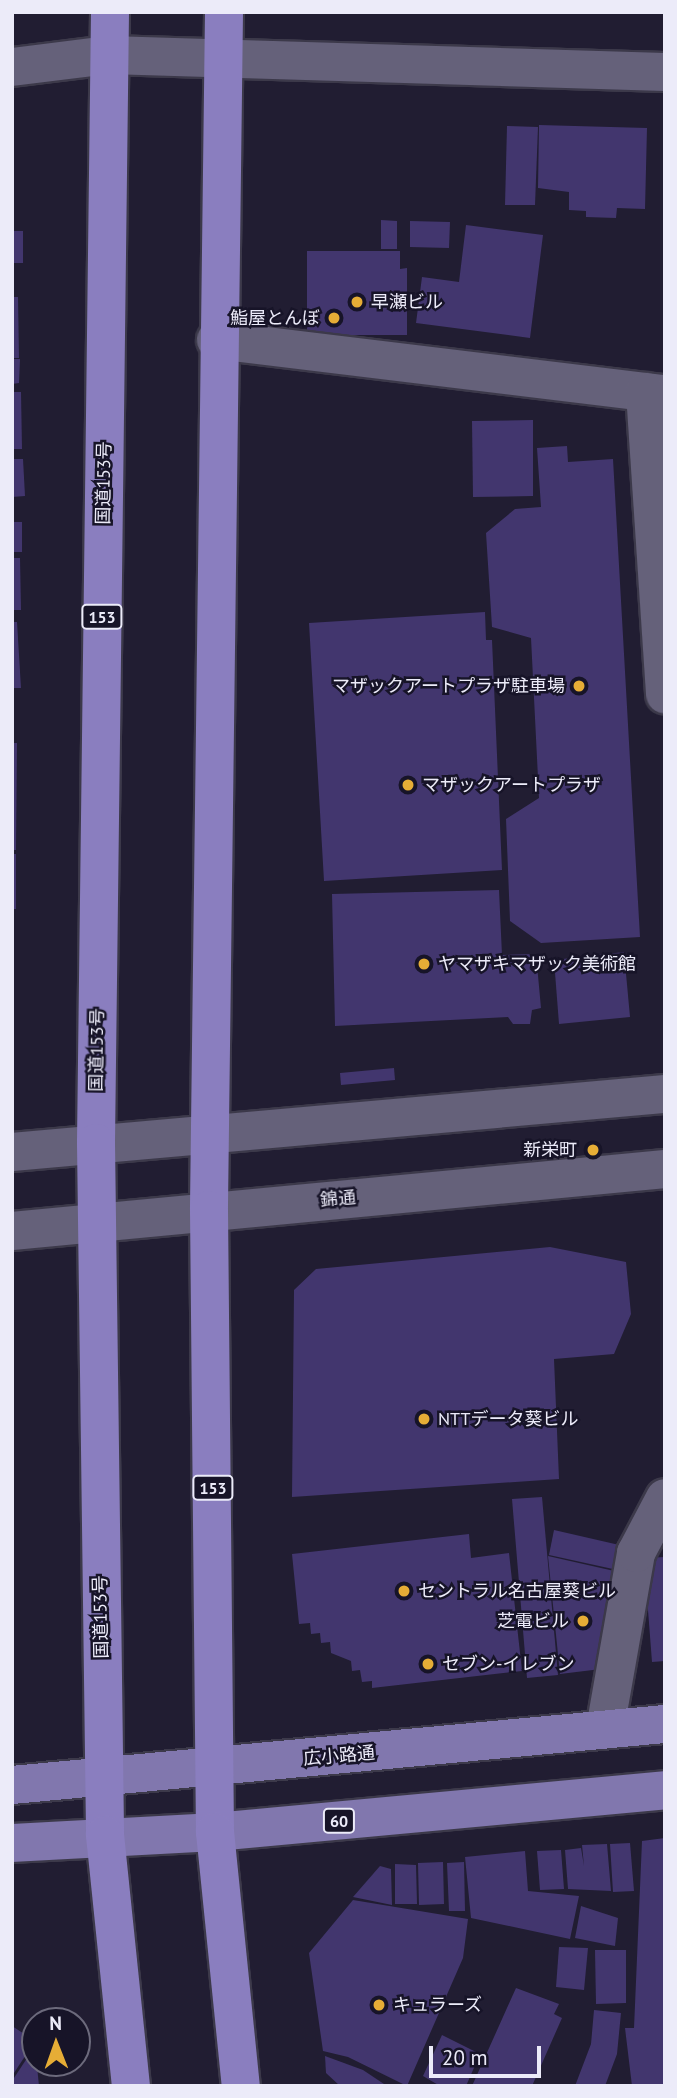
<!DOCTYPE html>
<meta charset="utf-8">
<style>
body{margin:0}
#map{position:relative;width:677px;height:2098px;overflow:hidden;background:#211d32;font-family:"PT Sans","Noto Sans JP",sans-serif}
div>[style]{position:absolute}
.building>*{inset:0;background:#42366e}
.roads{filter:drop-shadow(2px 0 #3c394a) drop-shadow(-2px 0 #3c394a) drop-shadow(0 2px #3c394a) drop-shadow(0 -2px #3c394a)}
.minor>*{height:38px;margin:-19px;padding:0 19px;transform-origin:19px;border-radius:19px;background:#65617a}
.tertiary>*{height:38px;margin:-19px;padding:0 19px;transform-origin:19px;border-radius:19px;background:#65617a}
.primary>*{height:38px;margin:-19px;padding:0 19px;transform-origin:19px;border-radius:19px;background:#8177ae}
.trunk>*{height:38px;margin:-19px;padding:0 19px;transform-origin:19px;border-radius:19px;background:#8a7ebf}
.dots>*{width:19px;height:19px;translate:-50% -50%;box-sizing:border-box;border:4px solid #171428;border-radius:50%}
span{translate:-50% -50%;white-space:nowrap;text-align:center;line-height:1.15;-webkit-text-stroke:5px #171428;paint-order:stroke}
.shield-label span{padding:2px 5px;background:#171428;border:2px solid;border-radius:5px;-webkit-text-stroke-width:0}
.shield-label{font-size:16px;color:#ecebf9;font-weight:700}
.poi-label{font-size:18px;color:#ecebf9}
.left{translate:0 -50%;text-align:left}
.right{translate:-100% -50%;text-align:right}
.street-label{font-size:18px;color:#ecebf9}
.frame{position:absolute;inset:0;border:14px solid #ecebf9;pointer-events:none}
.north{position:absolute;left:21px;top:2007px;width:70px;height:70px;box-sizing:border-box;background:#171428;border:2px solid #6c6a7c;border-radius:50%;rotate:359deg;font-size:19px;font-weight:700;line-height:28px;text-align:center;color:#ecebf9}
.north::after{content:'';display:block;margin:auto;width:24px;height:32px;background:#e6ad36;clip-path:polygon(50% 0,100% 100%,50% 72%,0 100%)}
.scale{position:absolute;left:429px;top:2046px;width:112px;height:32px;box-sizing:border-box;border:4px solid #ecebf9;border-top:0;padding-left:9px;font-size:21px;line-height:24px;white-space:nowrap;color:#ecebf9;-webkit-text-stroke:5px #171428;paint-order:stroke}
</style>
<div id="map">
<div class="building">
<div style="clip-path:polygon(539px 125px,647px 128px,645px 209px,617px 208px,616px 218px,586px 217px,586px 211px,569px 210px,569px 192px,538px 188px)"></div>
<div style="clip-path:polygon(507px 126px,538px 127px,535px 205px,505px 205px)"></div>
<div style="clip-path:polygon(381px 220px,397px 221px,397px 249px,381px 249px)"></div>
<div style="clip-path:polygon(410px 221px,450px 222px,449px 248px,410px 247px)"></div>
<div style="clip-path:polygon(466px 225px,543px 235px,530px 338px,416px 323px,422px 277px,459px 282px)"></div>
<div style="clip-path:polygon(12px 231px,23px 231px,23px 263px,12px 263px)"></div>
<div style="clip-path:polygon(307px 251px,400px 251px,400px 269px,407px 268px,407px 335px,307px 335px)"></div>
<div style="clip-path:polygon(12px 297px,18px 297px,19px 358px,12px 358px)"></div>
<div style="clip-path:polygon(12px 359px,20px 359px,19px 383px,12px 384px)"></div>
<div style="clip-path:polygon(12px 392px,21px 392px,22px 449px,12px 449px)"></div>
<div style="clip-path:polygon(533px 420px,533px 496px,473px 497px,472px 421px)"></div>
<div style="clip-path:polygon(567px 446px,568px 462px,613px 459px,640px 937px,541px 943px,510px 921px,506px 819px,539px 798px,531px 638px,492px 627px,486px 533px,515px 509px,541px 507px,537px 448px)"></div>
<div style="clip-path:polygon(12px 459px,23px 459px,25px 496px,12px 497px)"></div>
<div style="clip-path:polygon(12px 522px,22px 522px,22px 552px,12px 552px)"></div>
<div style="clip-path:polygon(12px 558px,20px 558px,21px 610px,12px 610px)"></div>
<div style="clip-path:polygon(485px 612px,486px 640px,492px 640px,502px 870px,324px 881px,309px 623px)"></div>
<div style="clip-path:polygon(12px 622px,17px 622px,21px 688px,12px 688px)"></div>
<div style="clip-path:polygon(12px 743px,17px 743px,16px 850px,12px 850px)"></div>
<div style="clip-path:polygon(12px 854px,16px 854px,16px 909px,12px 909px)"></div>
<div style="clip-path:polygon(499px 890px,502px 955px,536px 954px,541px 1008px,532px 1010px,530px 1024px,513px 1024px,508px 1017px,335px 1026px,332px 894px)"></div>
<div style="clip-path:polygon(624px 952px,630px 1017px,559px 1024px,554px 960px)"></div>
<div style="clip-path:polygon(394px 1068px,395px 1080px,341px 1085px,340px 1073px)"></div>
<div style="clip-path:polygon(550px 1247px,626px 1262px,631px 1314px,614px 1354px,554px 1359px,559px 1479px,292px 1497px,294px 1290px,316px 1269px)"></div>
<div style="clip-path:polygon(542px 1497px,558px 1675px,527px 1678px,512px 1499px)"></div>
<div style="clip-path:polygon(554px 1530px,628px 1547px,622px 1571px,549px 1555px)"></div>
<div style="clip-path:polygon(469px 1534px,471px 1558px,509px 1553px,522px 1671px,372px 1688px,372px 1681px,362px 1682px,360px 1670px,352px 1671px,351px 1661px,331px 1653px,330px 1642px,321px 1643px,320px 1633px,311px 1634px,310px 1623px,299px 1624px,292px 1554px)"></div>
<div style="clip-path:polygon(548px 1556px,623px 1573px,601px 1669px,560px 1674px)"></div>
<div style="clip-path:polygon(665px 1557px,665px 1661px,652px 1662px,644px 1558px)"></div>
<div style="clip-path:polygon(665px 1838px,665px 2086px,632px 2086px,625px 2028px,634px 2028px,642px 1841px)"></div>
<div style="clip-path:polygon(630px 1843px,634px 1891px,613px 1892px,610px 1844px)"></div>
<div style="clip-path:polygon(607px 1844px,611px 1891px,568px 1889px,565px 1850px,581px 1848px,584px 1866px,582px 1845px)"></div>
<div style="clip-path:polygon(561px 1850px,564px 1889px,540px 1890px,537px 1851px)"></div>
<div style="clip-path:polygon(525px 1851px,528px 1891px,579px 1896px,570px 1939px,471px 1918px,465px 1857px)"></div>
<div style="clip-path:polygon(443px 1862px,444px 1904px,419px 1905px,418px 1863px)"></div>
<div style="clip-path:polygon(464px 1862px,465px 1911px,449px 1911px,447px 1863px)"></div>
<div style="clip-path:polygon(395px 1864px,416px 1865px,417px 1904px,395px 1904px)"></div>
<div style="clip-path:polygon(380px 1866px,391px 1869px,392px 1905px,353px 1897px)"></div>
<div style="clip-path:polygon(353px 1900px,468px 1919px,463px 1958px,407px 2086px,348px 2057px,323px 2051px,309px 1953px)"></div>
<div style="clip-path:polygon(581px 1906px,618px 1918px,615px 1946px,575px 1938px)"></div>
<div style="clip-path:polygon(559px 1947px,588px 1948px,584px 1990px,556px 1987px)"></div>
<div style="clip-path:polygon(595px 1950px,626px 1950px,626px 2003px,596px 2004px)"></div>
<div style="clip-path:polygon(516px 1988px,559px 2004px,554px 2014px,562px 2018px,532px 2086px,472px 2086px)"></div>
<div style="clip-path:polygon(594px 2010px,621px 2013px,617px 2054px,605px 2086px,575px 2086px,591px 2044px)"></div>
<div style="clip-path:polygon(12px 2026px,35px 2041px,12px 2076px)"></div>
<div style="clip-path:polygon(442px 2035px,480px 2054px,466px 2086px,440px 2086px,423px 2076px)"></div>
<div style="clip-path:polygon(35px 2046px,39px 2086px,12px 2086px,12px 2081px)"></div>
<div style="clip-path:polygon(325px 2056px,363px 2070px,387px 2086px,340px 2086px,326px 2073px)"></div>
</div>
<div class="roads">
<div class="minor">
<div style="left:216px;top:340px;width:452px;rotate:6.9deg"></div>
<div style="left:645px;top:392px;width:303px;rotate:86.2deg"></div>
<div style="left:605px;top:1729px;width:179px;rotate:-80deg"></div>
<div style="left:636px;top:1553px;width:62px;rotate:-62.2deg"></div>
</div>
<div class="tertiary">
<div style="left:12px;top:67px;width:98px;rotate:-7.1deg"></div>
<div style="left:109px;top:55px;width:556px;rotate:1.75deg"></div>
<div style="left:12px;top:1152px;width:656px;rotate:-5.08deg"></div>
<div style="left:12px;top:1231px;width:656px;rotate:-5.42deg"></div>
</div>
<div class="primary">
<div style="left:12px;top:1785px;width:656px;rotate:-5.34deg"></div>
<div style="left:12px;top:1843px;width:203px;rotate:-3.1deg"></div>
<div style="left:215px;top:1832px;width:452px;rotate:-5.3deg"></div>
</div>
<div class="trunk">
<div style="left:110px;top:12px;width:1131px;rotate:90.71deg"></div>
<div style="left:96px;top:1143px;width:692px;rotate:89.25deg"></div>
<div style="left:105px;top:1835px;width:252px;rotate:84.1deg"></div>
<div style="left:224px;top:12px;width:1198px;rotate:90.72deg"></div>
<div style="left:209px;top:1210px;width:622px;rotate:89.45deg"></div>
<div style="left:215px;top:1832px;width:255px;rotate:84.2deg"></div>
</div>
</div>
<div class="dots">
<div style="left:357px;top:302px;background:#e6ad36"></div>
<div style="left:334px;top:318px;background:#e6ad36"></div>
<div style="left:579px;top:686px;background:#e6ad36"></div>
<div style="left:408px;top:785px;background:#e6ad36"></div>
<div style="left:424px;top:964px;background:#e6ad36"></div>
<div style="left:593px;top:1150px;background:#e6ad36"></div>
<div style="left:424px;top:1419px;background:#e6ad36"></div>
<div style="left:404px;top:1591px;background:#e6ad36"></div>
<div style="left:583px;top:1621px;background:#e6ad36"></div>
<div style="left:428px;top:1664px;background:#e6ad36"></div>
<div style="left:379px;top:2005px;background:#e6ad36"></div>
</div>
<div class="shield-label">
<span style="left:102px;top:617px">153</span>
<span style="left:213px;top:1488px">153</span>
<span style="left:339px;top:1821px">60</span>
</div>
<div class="poi-label">
<span class="left" style="left:371px;top:302px">早瀬ビル</span>
<span class="right" style="left:320px;top:318px">鮨屋とんぼ</span>
<span class="right" style="left:565px;top:686px">マザックアートプラザ駐車場</span>
<span class="left" style="left:422px;top:785px">マザックアートプラザ</span>
<span class="left" style="left:438px;top:964px">ヤマザキマザック美術館</span>
<span class="right" style="left:577px;top:1150px">新栄町</span>
<span class="left" style="left:438px;top:1419px">NTTデータ葵ビル</span>
<span class="left" style="left:418px;top:1591px">セントラル名古屋葵ビル</span>
<span class="right" style="left:569px;top:1621px">芝電ビル</span>
<span class="left" style="left:442px;top:1664px">セブン-イレブン</span>
<span class="left" style="left:393px;top:2005px">キュラーズ</span>
</div>
<div class="street-label">
<span style="left:104px;top:483px;rotate:-89deg">国道153号</span>
<span style="left:97px;top:1050px;rotate:-89deg">国道153号</span>
<span style="left:338px;top:1199px;rotate:-5deg">錦通</span>
<span style="left:101px;top:1617px;rotate:-91deg">国道153号</span>
<span style="left:339px;top:1756px;rotate:-5deg">広小路通</span>
</div>
<div class="frame"></div>
<div class="north">N</div>
<div class="scale">20 m</div>
</div>
